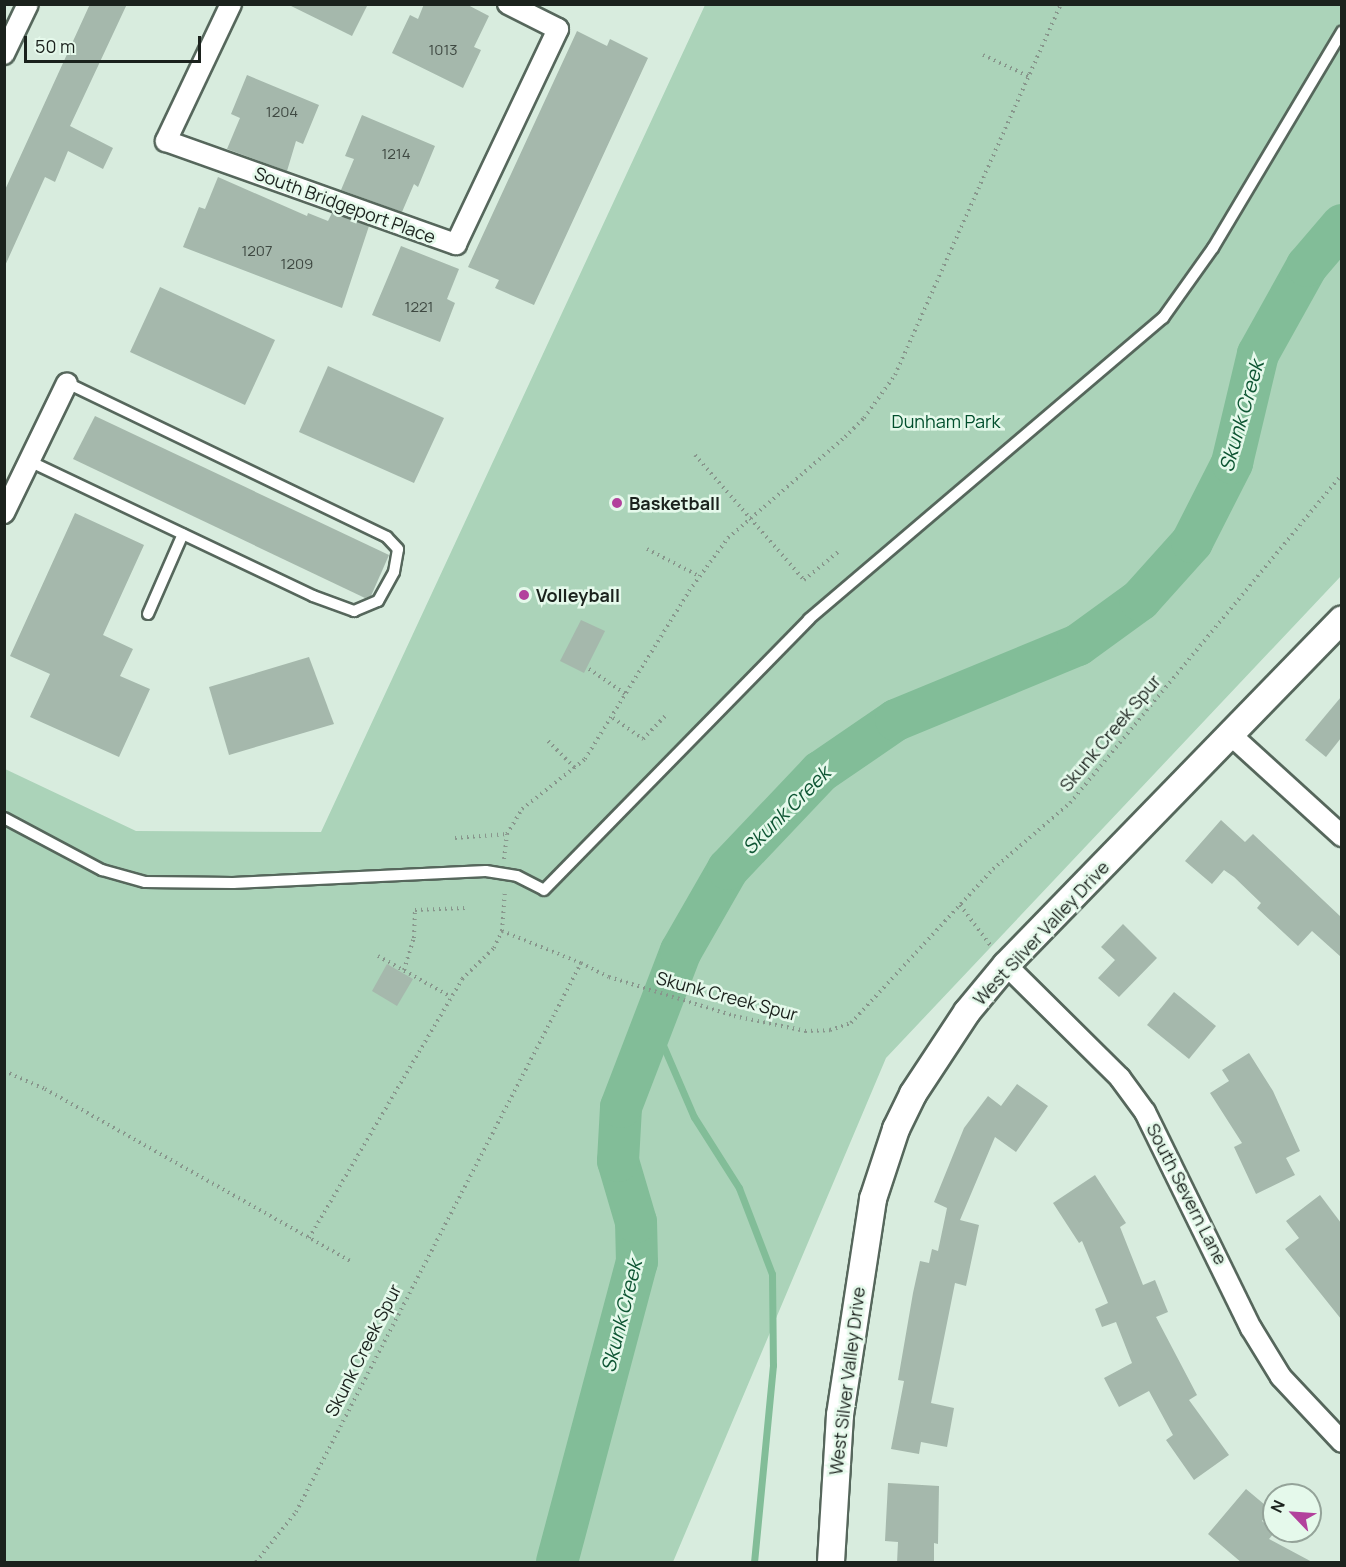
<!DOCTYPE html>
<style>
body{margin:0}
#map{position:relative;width:1346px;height:1567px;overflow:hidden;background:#d8ecde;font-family:Manrope,sans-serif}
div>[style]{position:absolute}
.green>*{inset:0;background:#abd3b9}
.stream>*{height:7px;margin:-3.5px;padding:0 3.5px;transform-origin:3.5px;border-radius:3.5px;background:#82bd98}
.river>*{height:42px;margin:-21px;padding:0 21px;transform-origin:21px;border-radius:21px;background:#82bd98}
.building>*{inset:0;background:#a5b8ac}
.path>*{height:4px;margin-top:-2px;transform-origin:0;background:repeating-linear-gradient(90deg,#88968c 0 1.5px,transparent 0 6px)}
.roads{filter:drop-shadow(2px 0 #56675c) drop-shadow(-2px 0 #56675c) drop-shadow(0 2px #56675c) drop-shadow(0 -2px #56675c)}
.service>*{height:10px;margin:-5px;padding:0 5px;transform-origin:5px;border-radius:5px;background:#fff}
.minor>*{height:20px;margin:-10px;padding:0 10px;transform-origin:10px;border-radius:10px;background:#fff}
.tertiary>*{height:26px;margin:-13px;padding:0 13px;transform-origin:13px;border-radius:13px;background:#fff}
.dots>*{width:16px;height:16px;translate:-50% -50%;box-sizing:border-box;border:3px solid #e5f9eb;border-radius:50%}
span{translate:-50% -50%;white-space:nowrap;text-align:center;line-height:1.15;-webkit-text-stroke:5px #e5f9eb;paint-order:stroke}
.number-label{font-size:15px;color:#3e4841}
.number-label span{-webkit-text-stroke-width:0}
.street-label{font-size:18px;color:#1b221d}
.park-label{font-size:18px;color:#014e2c}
.poi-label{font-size:18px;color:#1b221d;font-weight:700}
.left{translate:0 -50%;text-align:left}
.water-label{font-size:20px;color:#0e5533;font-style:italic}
.frame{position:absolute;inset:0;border:6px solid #1b221d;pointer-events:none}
.north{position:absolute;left:1262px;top:1483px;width:60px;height:60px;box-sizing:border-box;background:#e5f9eb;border:2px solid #94a399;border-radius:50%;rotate:295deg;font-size:16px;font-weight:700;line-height:24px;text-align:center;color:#1b221d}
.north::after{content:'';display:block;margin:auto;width:21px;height:27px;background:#b2419c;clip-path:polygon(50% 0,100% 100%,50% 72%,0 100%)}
.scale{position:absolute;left:24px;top:36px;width:177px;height:27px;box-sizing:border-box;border:3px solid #1b221d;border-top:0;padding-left:8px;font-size:18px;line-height:21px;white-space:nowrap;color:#1b221d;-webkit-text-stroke:4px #e5f9eb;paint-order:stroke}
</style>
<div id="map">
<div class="green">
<div style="clip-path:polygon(705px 5px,1341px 5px,1341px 576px,886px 1058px,673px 1562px,5px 1562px,5px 769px,136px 831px,321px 832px)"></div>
</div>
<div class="stream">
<div style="left:653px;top:1022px;width:103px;rotate:66.7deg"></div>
<div style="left:694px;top:1117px;width:84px;rotate:57.6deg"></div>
<div style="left:739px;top:1188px;width:92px;rotate:69deg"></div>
<div style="left:772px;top:1274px;width:91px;rotate:89.4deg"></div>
<div style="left:773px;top:1365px;width:198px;rotate:95.5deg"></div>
</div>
<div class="river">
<div style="left:557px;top:1562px;width:310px;rotate:-75.1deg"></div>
<div style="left:637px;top:1262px;width:40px;rotate:-91.4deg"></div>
<div style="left:636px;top:1222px;width:64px;rotate:-106.4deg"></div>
<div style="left:618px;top:1161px;width:54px;rotate:-86.8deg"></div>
<div style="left:621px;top:1107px;width:167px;rotate:-69deg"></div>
<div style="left:681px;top:951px;width:95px;rotate:-60.2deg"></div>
<div style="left:728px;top:869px;width:134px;rotate:-46.5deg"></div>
<div style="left:820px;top:772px;width:92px;rotate:-34.4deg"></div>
<div style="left:896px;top:720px;width:197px;rotate:-22.4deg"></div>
<div style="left:1078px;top:645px;width:77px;rotate:-36deg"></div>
<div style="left:1140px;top:600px;width:78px;rotate:-48.1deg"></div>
<div style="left:1192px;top:542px;width:89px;rotate:-63.1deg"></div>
<div style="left:1232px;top:463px;width:112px;rotate:-76.6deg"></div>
<div style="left:1258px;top:354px;width:101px;rotate:-60.9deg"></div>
<div style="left:1307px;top:266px;width:54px;rotate:-49.5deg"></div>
</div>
<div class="building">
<div style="clip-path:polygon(90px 4px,127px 4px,70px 126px,113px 148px,103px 169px,68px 151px,55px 182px,45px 177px,4px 268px,4px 192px)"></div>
<div style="clip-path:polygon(287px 4px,368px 4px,352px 36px)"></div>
<div style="clip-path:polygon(424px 4px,466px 4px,489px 16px,474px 47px,481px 50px,463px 88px,392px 53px,410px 15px,418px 19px)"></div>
<div style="clip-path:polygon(577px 31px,607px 46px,610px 39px,648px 58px,534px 305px,495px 288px,499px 280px,468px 267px)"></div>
<div style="clip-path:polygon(247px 75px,319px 105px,303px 144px,296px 141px,287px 171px,227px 149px,240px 118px,231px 114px)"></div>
<div style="clip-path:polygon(362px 115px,435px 146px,418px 187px,414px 184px,402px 212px,341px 190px,354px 159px,345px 156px)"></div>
<div style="clip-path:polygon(218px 177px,307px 216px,308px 213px,328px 221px,332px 213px,369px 226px,342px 308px,183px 247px,199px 207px,205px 209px)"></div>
<div style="clip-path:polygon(401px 246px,459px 269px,447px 299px,455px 303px,440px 342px,372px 315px)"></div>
<div style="clip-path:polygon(160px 287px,275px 340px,245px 405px,130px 352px)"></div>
<div style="clip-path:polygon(328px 366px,444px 418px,414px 483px,299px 432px)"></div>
<div style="clip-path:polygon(95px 416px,389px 555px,371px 596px,365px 598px,73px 459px)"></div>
<div style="clip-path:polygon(75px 513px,144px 545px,103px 635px,133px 649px,120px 676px,150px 689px,119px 757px,30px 717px,50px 674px,10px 656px)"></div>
<div style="clip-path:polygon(581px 620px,605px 631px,584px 673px,560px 661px)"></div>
<div style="clip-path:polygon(309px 657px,334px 724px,229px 755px,209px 687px)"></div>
<div style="clip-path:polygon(1341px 697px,1341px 738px,1326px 757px,1305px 740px)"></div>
<div style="clip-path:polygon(1221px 820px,1245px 842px,1253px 834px,1341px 917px,1341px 957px,1312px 931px,1298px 946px,1257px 908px,1261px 903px,1234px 877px,1224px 870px,1212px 884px,1185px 861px)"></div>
<div style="clip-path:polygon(1123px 924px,1157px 958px,1119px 997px,1098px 978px,1115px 960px,1101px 947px)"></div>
<div style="clip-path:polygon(387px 964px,413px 979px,397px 1006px,372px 991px)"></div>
<div style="clip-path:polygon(1174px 992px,1216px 1026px,1189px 1059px,1147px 1025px)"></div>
<div style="clip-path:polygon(1249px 1053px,1273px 1091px,1300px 1151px,1286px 1158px,1295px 1175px,1256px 1194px,1234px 1147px,1242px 1143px,1210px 1093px,1229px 1081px,1222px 1070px)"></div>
<div style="clip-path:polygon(1017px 1084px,1048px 1106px,1016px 1152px,995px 1137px,960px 1220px,979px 1225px,966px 1286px,955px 1283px,931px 1403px,954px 1408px,947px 1447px,921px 1442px,919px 1454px,891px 1449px,904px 1381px,898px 1380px,913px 1293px,920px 1261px,929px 1263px,932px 1249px,938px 1251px,947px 1208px,934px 1202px,964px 1128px,988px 1096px,1001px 1106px)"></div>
<div style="clip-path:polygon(1095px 1175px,1126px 1223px,1120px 1227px,1143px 1285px,1155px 1280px,1168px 1312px,1156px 1317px,1197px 1395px,1189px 1400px,1229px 1455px,1194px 1480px,1166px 1440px,1173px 1435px,1149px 1391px,1119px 1407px,1104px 1378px,1132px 1363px,1116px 1322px,1102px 1327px,1095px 1309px,1108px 1303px,1082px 1241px,1079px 1243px,1053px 1203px)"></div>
<div style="clip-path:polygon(1320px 1195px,1341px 1223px,1341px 1319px,1285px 1249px,1299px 1238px,1286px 1221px)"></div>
<div style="clip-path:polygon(888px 1483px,939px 1486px,938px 1544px,934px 1543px,934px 1563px,897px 1563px,898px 1542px,885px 1541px)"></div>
<div style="clip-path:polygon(1246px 1489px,1271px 1510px,1262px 1521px,1275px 1532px,1269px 1539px,1314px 1563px,1242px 1563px,1208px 1534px)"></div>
</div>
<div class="path">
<div style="left:983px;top:55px;width:50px;rotate:25deg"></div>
<div style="left:695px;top:455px;width:166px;rotate:48.9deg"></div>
<div style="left:804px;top:580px;width:44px;rotate:-39.5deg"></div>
<div style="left:647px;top:549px;width:59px;rotate:27.4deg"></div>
<div style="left:589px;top:669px;width:46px;rotate:34.4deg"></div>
<div style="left:613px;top:718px;width:37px;rotate:35deg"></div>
<div style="left:643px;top:739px;width:33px;rotate:-46deg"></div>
<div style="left:548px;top:741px;width:38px;rotate:45deg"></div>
<div style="left:455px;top:838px;width:52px;rotate:-4.4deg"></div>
<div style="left:504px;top:859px;width:25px;rotate:-83deg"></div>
<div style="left:507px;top:834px;width:29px;rotate:-59deg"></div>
<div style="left:522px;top:809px;width:80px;rotate:-38.4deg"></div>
<div style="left:585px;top:759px;width:198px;rotate:-58.2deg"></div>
<div style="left:689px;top:591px;width:66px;rotate:-53.7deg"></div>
<div style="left:728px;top:538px;width:155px;rotate:-40.8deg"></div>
<div style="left:845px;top:437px;width:27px;rotate:-45deg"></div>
<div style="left:864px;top:418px;width:53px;rotate:-54.2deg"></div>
<div style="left:895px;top:375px;width:406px;rotate:-65.9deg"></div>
<div style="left:960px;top:905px;width:51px;rotate:52.9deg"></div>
<div style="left:502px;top:931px;width:85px;rotate:22.1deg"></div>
<div style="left:378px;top:956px;width:84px;rotate:29.3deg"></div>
<div style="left:404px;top:970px;width:34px;rotate:-73deg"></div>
<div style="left:414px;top:938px;width:28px;rotate:-88deg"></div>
<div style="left:415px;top:910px;width:50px;rotate:-2.3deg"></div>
<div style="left:4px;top:1071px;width:45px;rotate:23.7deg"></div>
<div style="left:45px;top:1089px;width:352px;rotate:29.4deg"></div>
<div style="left:309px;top:1238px;width:301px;rotate:-59.4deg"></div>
<div style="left:462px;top:979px;width:45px;rotate:-44.1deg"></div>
<div style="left:494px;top:948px;width:19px;rotate:-65deg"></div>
<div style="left:502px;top:931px;width:40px;rotate:-85.7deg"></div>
<div style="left:256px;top:1562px;width:64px;rotate:-51.3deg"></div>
<div style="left:296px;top:1512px;width:619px;rotate:-62.57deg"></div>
<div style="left:581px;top:963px;width:31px;rotate:27deg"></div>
<div style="left:609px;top:977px;width:131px;rotate:17.3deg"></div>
<div style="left:734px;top:1016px;width:73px;rotate:11.9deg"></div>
<div style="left:805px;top:1031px;width:25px;rotate:-2deg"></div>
<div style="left:830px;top:1030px;width:22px;rotate:-18deg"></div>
<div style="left:851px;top:1023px;width:209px;rotate:-47.3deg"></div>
<div style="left:993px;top:869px;width:101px;rotate:-40.6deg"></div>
<div style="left:1070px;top:803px;width:427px;rotate:-50.4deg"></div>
</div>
<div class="roads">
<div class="service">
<div style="left:29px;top:461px;width:314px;rotate:25.4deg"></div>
<div style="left:313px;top:596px;width:44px;rotate:20.1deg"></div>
<div style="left:354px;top:611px;width:26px;rotate:-23deg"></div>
<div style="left:378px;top:601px;width:33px;rotate:-61deg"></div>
<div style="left:394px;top:572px;width:23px;rotate:-80deg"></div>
<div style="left:398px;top:549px;width:16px;rotate:-133deg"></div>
<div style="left:387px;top:537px;width:355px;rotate:-154.3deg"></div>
<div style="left:148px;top:614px;width:87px;rotate:-66.4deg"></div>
<div style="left:4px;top:818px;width:111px;rotate:28deg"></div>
<div style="left:102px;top:870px;width:45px;rotate:15.6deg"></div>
<div style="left:145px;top:882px;width:88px;rotate:0.7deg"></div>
<div style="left:233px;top:883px;width:253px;rotate:-2.7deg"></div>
<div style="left:486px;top:871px;width:31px;rotate:9deg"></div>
<div style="left:517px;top:876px;width:30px;rotate:27deg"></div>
<div style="left:544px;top:890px;width:379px;rotate:-45.6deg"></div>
<div style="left:809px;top:619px;width:465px;rotate:-40.4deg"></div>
<div style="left:1163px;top:318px;width:86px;rotate:-54.5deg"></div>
<div style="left:1213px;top:248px;width:252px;rotate:-59.2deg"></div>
</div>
<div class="minor">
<div style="left:231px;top:4px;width:152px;rotate:115.4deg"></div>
<div style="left:166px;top:141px;width:308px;rotate:19.6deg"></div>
<div style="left:456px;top:244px;width:238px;rotate:-64.6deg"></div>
<div style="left:558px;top:29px;width:56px;rotate:-153.4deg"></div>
<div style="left:4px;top:54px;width:55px;rotate:-64.4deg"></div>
<div style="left:4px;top:513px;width:144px;rotate:-64.1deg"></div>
<div style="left:1232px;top:736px;width:149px;rotate:42.3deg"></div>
<div style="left:1006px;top:965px;width:161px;rotate:44.7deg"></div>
<div style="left:1120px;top:1078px;width:42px;rotate:53.7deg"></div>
<div style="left:1145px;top:1112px;width:241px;rotate:63.9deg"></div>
<div style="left:1251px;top:1328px;width:57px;rotate:58.5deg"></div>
<div style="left:1281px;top:1377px;width:89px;rotate:46.8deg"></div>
</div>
<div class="tertiary">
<div style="left:831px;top:1562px;width:147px;rotate:-86.5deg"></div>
<div style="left:840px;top:1415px;width:219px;rotate:-81.3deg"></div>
<div style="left:873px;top:1199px;width:74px;rotate:-71.8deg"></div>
<div style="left:896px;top:1129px;width:39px;rotate:-64deg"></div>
<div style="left:913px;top:1094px;width:98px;rotate:-56.6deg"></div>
<div style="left:967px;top:1012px;width:61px;rotate:-50.3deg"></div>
<div style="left:1006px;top:965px;width:482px;rotate:-45.8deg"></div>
</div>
</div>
<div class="dots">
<div style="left:617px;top:503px;background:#b2419c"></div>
<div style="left:524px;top:595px;background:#b2419c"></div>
</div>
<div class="number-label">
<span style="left:443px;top:50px">1013</span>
<span style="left:282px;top:112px">1204</span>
<span style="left:396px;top:154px">1214</span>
<span style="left:257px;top:251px">1207</span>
<span style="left:297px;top:264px">1209</span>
<span style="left:419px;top:307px">1221</span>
</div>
<div class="street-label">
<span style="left:345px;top:205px;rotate:20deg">South Bridgeport Place</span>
<span style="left:1110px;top:733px;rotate:-50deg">Skunk Creek Spur</span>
<span style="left:1041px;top:933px;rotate:-47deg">West Silver Valley Drive</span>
<span style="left:727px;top:996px;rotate:15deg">Skunk Creek Spur</span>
<span style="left:1187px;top:1194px;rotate:63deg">South Severn Lane</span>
<span style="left:363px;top:1350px;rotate:-63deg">Skunk Creek Spur</span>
<span style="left:847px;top:1381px;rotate:-83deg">West Silver Valley Drive</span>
</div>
<div class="park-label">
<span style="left:946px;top:421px">Dunham Park</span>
</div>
<div class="poi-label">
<span class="left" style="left:629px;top:503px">Basketball</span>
<span class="left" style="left:536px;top:595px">Volleyball</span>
</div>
<div class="water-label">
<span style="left:1241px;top:416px;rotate:-74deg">Skunk Creek</span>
<span style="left:786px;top:810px;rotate:-45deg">Skunk Creek</span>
<span style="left:621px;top:1316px;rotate:-76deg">Skunk Creek</span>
</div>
<div class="frame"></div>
<div class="north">N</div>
<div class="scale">50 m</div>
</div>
